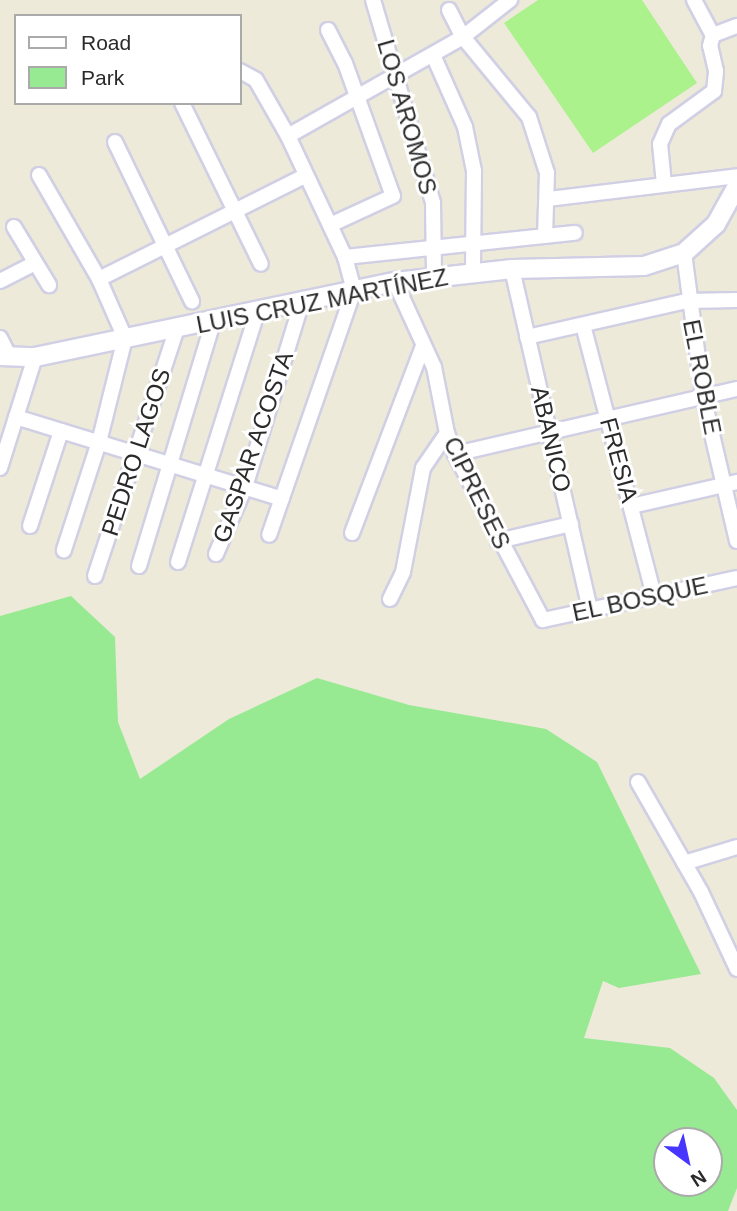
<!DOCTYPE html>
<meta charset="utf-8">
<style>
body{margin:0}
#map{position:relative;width:737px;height:1211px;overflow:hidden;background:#edeada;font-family:Arial,sans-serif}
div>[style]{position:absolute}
.green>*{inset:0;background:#97ea91}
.pitch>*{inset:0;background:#abf28c}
.roads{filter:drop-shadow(2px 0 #d1cfe4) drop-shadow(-2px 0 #d1cfe4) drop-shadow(0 2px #d1cfe4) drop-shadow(0 -2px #d1cfe4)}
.minor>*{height:14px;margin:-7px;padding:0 7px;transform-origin:7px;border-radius:7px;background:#fff}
.tertiary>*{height:18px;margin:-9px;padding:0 9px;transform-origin:9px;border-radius:9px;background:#fff}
span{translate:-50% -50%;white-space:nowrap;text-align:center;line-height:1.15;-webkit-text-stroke:6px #fff;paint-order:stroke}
.street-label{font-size:24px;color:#2a2a2a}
.legend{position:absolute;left:14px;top:14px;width:228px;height:91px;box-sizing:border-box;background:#fff;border:2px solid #aaa;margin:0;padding:9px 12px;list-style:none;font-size:21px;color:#2a2a2a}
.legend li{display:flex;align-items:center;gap:14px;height:35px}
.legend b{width:35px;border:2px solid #aaa}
.north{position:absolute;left:653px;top:1127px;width:70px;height:70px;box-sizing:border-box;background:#fff;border:2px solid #aaa;border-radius:50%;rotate:147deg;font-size:19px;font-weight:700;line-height:28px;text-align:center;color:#2a2a2a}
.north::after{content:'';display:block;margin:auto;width:24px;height:32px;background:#4736ff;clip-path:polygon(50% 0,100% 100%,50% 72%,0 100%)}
</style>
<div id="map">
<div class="green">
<div style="clip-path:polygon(evenodd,71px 596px,115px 637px,118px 722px,140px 779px,229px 719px,317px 678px,409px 705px,546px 729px,597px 762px,701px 974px,619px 988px,603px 981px,584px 1038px,670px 1048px,714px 1078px,737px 1110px,737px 1188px,728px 1211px,0 1211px,0 616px,71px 596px,667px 1141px,709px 1141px,709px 1183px,667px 1183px,667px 1141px)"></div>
</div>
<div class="pitch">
<div style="clip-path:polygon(538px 0,642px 0,697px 83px,593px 153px,504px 23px)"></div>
</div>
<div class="roads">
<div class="minor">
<div style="left:373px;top:0;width:212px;rotate:73.5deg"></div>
<div style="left:433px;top:203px;width:75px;rotate:89.2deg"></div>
<div style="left:694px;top:0;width:40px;rotate:62deg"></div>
<div style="left:449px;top:10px;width:30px;rotate:63deg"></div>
<div style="left:463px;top:37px;width:104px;rotate:50.5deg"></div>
<div style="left:529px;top:117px;width:59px;rotate:72.2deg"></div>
<div style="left:547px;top:173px;width:63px;rotate:91.8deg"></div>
<div style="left:328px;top:30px;width:37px;rotate:63deg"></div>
<div style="left:345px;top:63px;width:141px;rotate:70.2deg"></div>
<div style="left:393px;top:196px;width:69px;rotate:155.3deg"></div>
<div style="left:433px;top:55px;width:79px;rotate:66deg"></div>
<div style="left:465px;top:127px;width:45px;rotate:78.4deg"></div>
<div style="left:474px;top:171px;width:102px;rotate:90.6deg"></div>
<div style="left:240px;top:71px;width:18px;rotate:29deg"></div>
<div style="left:256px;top:80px;width:64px;rotate:60.3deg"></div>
<div style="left:288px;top:136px;width:134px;rotate:64.8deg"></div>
<div style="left:345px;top:257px;width:34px;rotate:75deg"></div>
<div style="left:354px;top:290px;width:259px;rotate:109.1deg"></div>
<div style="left:182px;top:103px;width:179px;rotate:63.9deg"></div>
<div style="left:288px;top:136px;width:201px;rotate:-29.5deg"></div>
<div style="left:463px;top:37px;width:60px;rotate:-38.2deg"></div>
<div style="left:115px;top:142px;width:177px;rotate:64.2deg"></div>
<div style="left:39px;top:175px;width:120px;rotate:60deg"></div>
<div style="left:99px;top:279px;width:64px;rotate:66.2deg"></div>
<div style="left:125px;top:338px;width:107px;rotate:104deg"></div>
<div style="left:99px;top:442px;width:114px;rotate:108deg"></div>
<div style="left:664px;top:184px;width:40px;rotate:-95.7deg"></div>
<div style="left:660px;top:144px;width:22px;rotate:-66deg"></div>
<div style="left:669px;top:124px;width:56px;rotate:-36.3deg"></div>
<div style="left:714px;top:91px;width:20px;rotate:-84deg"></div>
<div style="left:716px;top:71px;width:26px;rotate:-103deg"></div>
<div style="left:710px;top:46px;width:11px;rotate:-75deg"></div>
<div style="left:713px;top:35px;width:26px;rotate:-21deg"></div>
<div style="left:548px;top:199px;width:190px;rotate:-6.9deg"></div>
<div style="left:14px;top:227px;width:68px;rotate:58.9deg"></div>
<div style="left:684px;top:253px;width:144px;rotate:82.4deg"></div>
<div style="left:703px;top:396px;width:149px;rotate:76.8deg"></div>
<div style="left:345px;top:257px;width:231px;rotate:-6deg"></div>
<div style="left:512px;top:269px;width:350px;rotate:77.1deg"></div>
<div style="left:99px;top:279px;width:230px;rotate:-26.6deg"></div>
<div style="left:0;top:281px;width:39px;rotate:-27deg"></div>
<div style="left:395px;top:282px;width:94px;rotate:65.4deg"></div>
<div style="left:434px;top:367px;width:67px;rotate:78.9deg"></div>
<div style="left:447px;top:433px;width:22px;rotate:69deg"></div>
<div style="left:455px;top:454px;width:188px;rotate:62.1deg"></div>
<div style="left:543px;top:620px;width:198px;rotate:-12.2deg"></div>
<div style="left:583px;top:325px;width:280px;rotate:75.3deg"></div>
<div style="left:527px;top:337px;width:164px;rotate:-12.7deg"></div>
<div style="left:687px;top:301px;width:50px;rotate:-1.1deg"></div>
<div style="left:0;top:338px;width:20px;rotate:63deg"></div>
<div style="left:16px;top:417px;width:278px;rotate:17.1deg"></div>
<div style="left:455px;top:454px;width:289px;rotate:-13deg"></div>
<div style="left:0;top:468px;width:116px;rotate:-72.5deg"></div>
<div style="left:631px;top:506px;width:109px;rotate:-12.8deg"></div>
<div style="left:30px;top:526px;width:100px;rotate:-71.9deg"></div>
<div style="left:352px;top:533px;width:200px;rotate:-69.2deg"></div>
<div style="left:498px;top:541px;width:75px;rotate:-13.1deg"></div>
<div style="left:216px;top:554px;width:73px;rotate:-66.6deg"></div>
<div style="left:245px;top:487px;width:197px;rotate:-72.9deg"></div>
<div style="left:178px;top:562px;width:264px;rotate:-72.4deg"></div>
<div style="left:139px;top:566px;width:255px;rotate:-73.1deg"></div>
<div style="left:95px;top:576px;width:261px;rotate:-71.7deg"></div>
<div style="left:390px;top:599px;width:30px;rotate:-64deg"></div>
<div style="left:403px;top:572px;width:106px;rotate:-79.1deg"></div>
<div style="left:423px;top:468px;width:42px;rotate:-55.6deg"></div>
<div style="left:638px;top:782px;width:127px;rotate:60.2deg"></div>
<div style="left:701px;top:892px;width:85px;rotate:64.9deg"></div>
<div style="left:684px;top:863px;width:55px;rotate:-16.8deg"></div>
</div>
<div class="tertiary">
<div style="left:0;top:356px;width:35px;rotate:2deg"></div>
<div style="left:35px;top:357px;width:368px;rotate:-11.8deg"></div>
<div style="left:395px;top:282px;width:118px;rotate:-6.3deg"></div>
<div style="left:512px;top:269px;width:132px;rotate:-1.3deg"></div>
<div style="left:644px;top:266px;width:42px;rotate:-18deg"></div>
<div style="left:684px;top:253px;width:43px;rotate:-42.2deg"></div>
<div style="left:716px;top:224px;width:43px;rotate:-61.1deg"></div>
</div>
</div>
<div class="street-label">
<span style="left:407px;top:117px;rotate:74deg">LOS AROMOS</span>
<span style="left:322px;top:301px;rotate:-11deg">LUIS CRUZ MARTÍNEZ</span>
<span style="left:702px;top:377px;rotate:79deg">EL ROBLE</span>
<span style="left:551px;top:439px;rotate:77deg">ABANICO</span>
<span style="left:253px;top:447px;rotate:-71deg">GASPAR ACOSTA</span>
<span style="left:136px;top:452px;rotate:-72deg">PEDRO LAGOS</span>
<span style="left:619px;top:460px;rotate:75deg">FRESIA</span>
<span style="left:477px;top:493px;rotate:64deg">CIPRESES</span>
<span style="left:640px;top:599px;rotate:-12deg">EL BOSQUE</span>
</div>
<ul class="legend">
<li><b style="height:9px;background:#fff"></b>Road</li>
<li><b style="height:19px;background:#97ea91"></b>Park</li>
</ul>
<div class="north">N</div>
</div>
